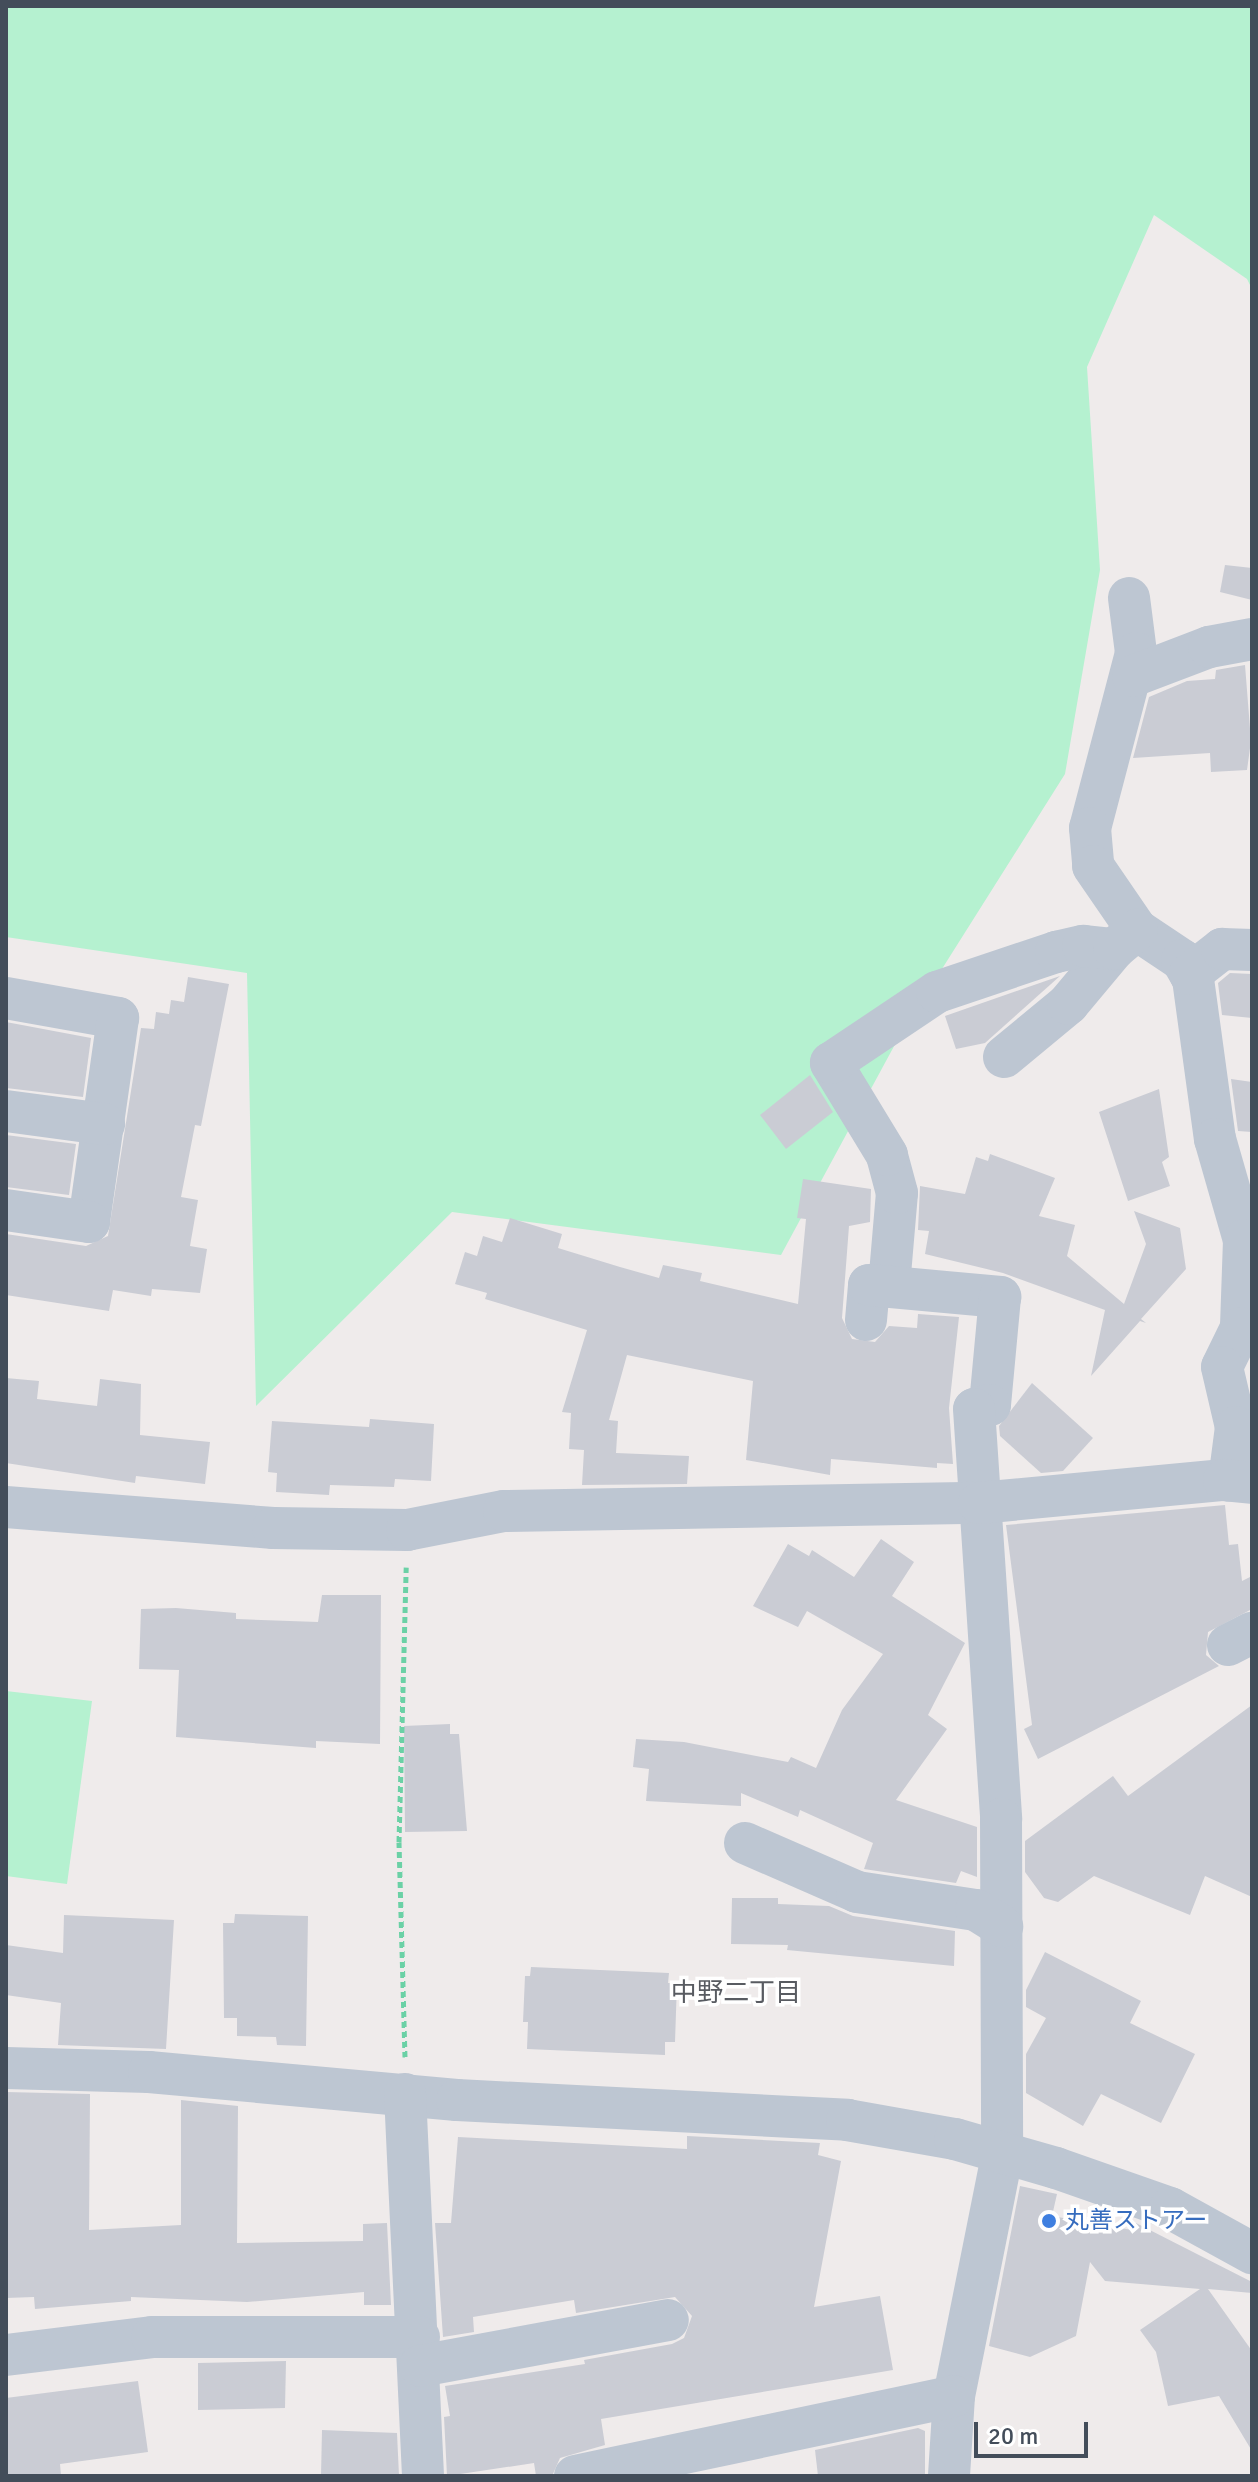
<!DOCTYPE html>
<meta charset="utf-8">
<style>
body{margin:0}
#map{position:relative;width:1258px;height:2482px;overflow:hidden;background:#efebeb;font-family:Signika,"Noto Sans JP",sans-serif}
div>[style]{position:absolute}
.green>*{inset:0;background:#b5f1d0}
.building>*{inset:0;background:#caccd4}
.path>*{height:5px;margin-top:-2.5px;transform-origin:0;background:repeating-linear-gradient(90deg,#6bd1a6 0 6px,transparent 0 10px)}
.minor>*{height:42px;margin:-21px;padding:0 21px;transform-origin:21px;border-radius:21px;background:#bdc6d2}
.dots>*{width:22px;height:22px;translate:-50% -50%;box-sizing:border-box;border:4px solid #fff;border-radius:50%}
span{translate:-50% -50%;white-space:nowrap;text-align:center;line-height:1.15;-webkit-text-stroke:7px #fff;paint-order:stroke}
.shop-label{font-size:24px;color:#366cbe}
.left{translate:0 -50%;text-align:left}
.neighbourhood-label{font-size:26px;color:#585b61}
.frame{position:absolute;inset:0;border:8px solid #434d5a;pointer-events:none}
.scale{position:absolute;left:974px;top:2422px;width:114px;height:36px;box-sizing:border-box;border:4px solid #434d5a;border-top:0;padding-left:10px;font-size:24px;line-height:28px;white-space:nowrap;color:#434d5a;-webkit-text-stroke:6px #fff;paint-order:stroke}
</style>
<div id="map">
<div class="green">
<div style="clip-path:polygon(6px 6px,1252px 6px,1252px 289px,1247px 279px,1154px 215px,1087px 367px,1100px 570px,1065px 774px,899px 1037px,781px 1255px,452px 1212px,256px 1406px,247px 973px,6px 937px)"></div>
<div style="clip-path:polygon(6px 1691px,92px 1701px,67px 1884px,6px 1876px)"></div>
</div>
<div class="building">
<div style="clip-path:polygon(1225px 565px,1252px 568px,1252px 600px,1220px 592px)"></div>
<div style="clip-path:polygon(1245px 665px,1251px 741px,1247px 770px,1211px 772px,1210px 753px,1133px 758px,1149px 697px,1187px 681px,1215px 679px,1216px 670px)"></div>
<div style="clip-path:polygon(1230px 973px,1252px 974px,1252px 1018px,1222px 1015px,1218px 983px)"></div>
<div style="clip-path:polygon(1060px 976px,985px 1043px,956px 1049px,945px 1016px)"></div>
<div style="clip-path:polygon(188px 977px,229px 984px,201px 1126px,195px 1125px,181px 1197px,198px 1200px,190px 1246px,207px 1249px,200px 1293px,152px 1289px,151px 1296px,113px 1290px,109px 1311px,6px 1295px,6px 1234px,86px 1246px,108px 1236px,141px 1028px,154px 1029px,156px 1012px,169px 1014px,171px 1000px,184px 1002px)"></div>
<div style="clip-path:polygon(6px 1022px,91px 1038px,83px 1097px,6px 1088px)"></div>
<div style="clip-path:polygon(810px 1075px,833px 1112px,786px 1149px,760px 1115px)"></div>
<div style="clip-path:polygon(1231px 1079px,1252px 1082px,1252px 1132px,1238px 1131px)"></div>
<div style="clip-path:polygon(1159px 1089px,1169px 1157px,1162px 1162px,1170px 1186px,1128px 1201px,1099px 1112px)"></div>
<div style="clip-path:polygon(6px 1135px,76px 1144px,69px 1195px,6px 1187px)"></div>
<div style="clip-path:polygon(990px 1154px,1055px 1178px,1039px 1216px,1075px 1225px,1067px 1256px,1124px 1304px,1146px 1244px,1134px 1211px,1180px 1228px,1186px 1269px,1141px 1319px,1146px 1323px,1140px 1321px,1091px 1376px,1105px 1310px,1003px 1273px,925px 1254px,929px 1231px,918px 1230px,920px 1186px,965px 1194px,976px 1157px,988px 1161px)"></div>
<div style="clip-path:polygon(803px 1179px,871px 1189px,870px 1222px,849px 1226px,842px 1318px,852px 1339px,875px 1342px,889px 1326px,917px 1328px,918px 1314px,959px 1317px,949px 1408px,953px 1464px,937px 1463px,937px 1468px,831px 1459px,830px 1475px,746px 1460px,753px 1381px,627px 1355px,609px 1420px,618px 1421px,616px 1453px,689px 1456px,687px 1484px,582px 1485px,584px 1450px,569px 1449px,571px 1413px,562px 1412px,587px 1330px,485px 1299px,487px 1293px,455px 1284px,465px 1252px,477px 1256px,483px 1236px,502px 1242px,510px 1218px,562px 1234px,558px 1248px,620px 1267px,659px 1278px,663px 1265px,702px 1273px,700px 1281px,798px 1304px,806px 1219px,797px 1218px)"></div>
<div style="clip-path:polygon(6px 1378px,39px 1381px,37px 1399px,97px 1406px,100px 1379px,141px 1384px,140px 1435px,210px 1442px,205px 1484px,136px 1476px,135px 1483px,6px 1463px)"></div>
<div style="clip-path:polygon(1032px 1383px,1093px 1438px,1063px 1471px,1041px 1473px,1000px 1436px,999px 1426px)"></div>
<div style="clip-path:polygon(370px 1419px,434px 1424px,431px 1481px,395px 1479px,394px 1487px,330px 1485px,329px 1495px,276px 1492px,277px 1473px,268px 1472px,272px 1421px,369px 1427px)"></div>
<div style="clip-path:polygon(1225px 1505px,1229px 1545px,1238px 1544px,1242px 1581px,1252px 1576px,1252px 1609px,1208px 1632px,1206px 1655px,1219px 1666px,1038px 1759px,1024px 1729px,1032px 1725px,1006px 1525px)"></div>
<div style="clip-path:polygon(881px 1539px,914px 1562px,892px 1596px,965px 1643px,928px 1715px,947px 1729px,896px 1800px,977px 1827px,977px 1877px,961px 1871px,956px 1883px,864px 1869px,873px 1843px,800px 1810px,798px 1817px,741px 1793px,741px 1806px,646px 1801px,649px 1769px,633px 1767px,636px 1739px,684px 1742px,788px 1762px,791px 1757px,816px 1768px,842px 1710px,883px 1654px,807px 1611px,798px 1627px,753px 1606px,788px 1544px,809px 1556px,812px 1550px,854px 1577px)"></div>
<div style="clip-path:polygon(322px 1595px,381px 1595px,380px 1744px,316px 1741px,316px 1748px,176px 1737px,179px 1670px,139px 1669px,141px 1609px,176px 1608px,236px 1613px,236px 1619px,318px 1622px)"></div>
<div style="clip-path:polygon(1252px 1705px,1252px 1897px,1205px 1876px,1190px 1915px,1094px 1876px,1058px 1902px,1044px 1898px,1025px 1872px,1025px 1841px,1113px 1776px,1128px 1796px)"></div>
<div style="clip-path:polygon(450px 1724px,450px 1734px,459px 1734px,467px 1831px,405px 1832px,404px 1726px)"></div>
<div style="clip-path:polygon(732px 1898px,778px 1898px,778px 1904px,829px 1906px,853px 1916px,955px 1931px,954px 1966px,787px 1950px,788px 1945px,731px 1944px)"></div>
<div style="clip-path:polygon(235px 1914px,308px 1916px,306px 2046px,277px 2045px,276px 2037px,237px 2036px,237px 2018px,224px 2018px,223px 1923px,234px 1923px)"></div>
<div style="clip-path:polygon(64px 1915px,174px 1920px,166px 2049px,58px 2045px,61px 2003px,6px 1995px,6px 1945px,63px 1953px)"></div>
<div style="clip-path:polygon(1045px 1952px,1141px 2001px,1130px 2023px,1195px 2054px,1161px 2123px,1101px 2094px,1083px 2126px,1026px 2093px,1026px 2054px,1046px 2018px,1026px 2007px,1026px 1990px)"></div>
<div style="clip-path:polygon(531px 1967px,669px 1973px,668px 1983px,677px 1983px,675px 2042px,665px 2042px,665px 2055px,527px 2049px,528px 2022px,523px 2022px,525px 1976px,530px 1976px)"></div>
<div style="clip-path:polygon(6px 2092px,90px 2094px,89px 2230px,181px 2225px,181px 2100px,238px 2106px,237px 2243px,363px 2241px,363px 2224px,387px 2223px,391px 2305px,364px 2305px,364px 2292px,247px 2302px,131px 2297px,131px 2301px,35px 2309px,34px 2297px,6px 2298px)"></div>
<div style="clip-path:polygon(687px 2136px,820px 2143px,818px 2155px,841px 2161px,814px 2307px,880px 2296px,893px 2370px,601px 2419px,605px 2445px,560px 2458px,552px 2476px,536px 2476px,534px 2463px,447px 2476px,444px 2417px,450px 2416px,445px 2386px,585px 2364px,584px 2360px,672px 2344px,684px 2338px,692px 2316px,675px 2297px,576px 2313px,574px 2300px,473px 2317px,474px 2332px,443px 2337px,435px 2223px,451px 2223px,458px 2137px,687px 2149px)"></div>
<div style="clip-path:polygon(1020px 2186px,1057px 2194px,1052px 2216px,1132px 2230px,1136px 2223px,1252px 2282px,1252px 2293px,1208px 2289px,1252px 2351px,1252px 2451px,1219px 2396px,1168px 2406px,1156px 2352px,1140px 2330px,1200px 2289px,1105px 2281px,1090px 2262px,1076px 2336px,1030px 2357px,989px 2346px)"></div>
<div style="clip-path:polygon(286px 2361px,285px 2408px,198px 2410px,198px 2363px)"></div>
<div style="clip-path:polygon(138px 2381px,148px 2452px,60px 2464px,61px 2476px,6px 2476px,6px 2398px)"></div>
<div style="clip-path:polygon(918px 2428px,925px 2431px,925px 2476px,818px 2476px,815px 2450px)"></div>
<div style="clip-path:polygon(322px 2430px,397px 2433px,399px 2476px,321px 2476px)"></div>
</div>
<div class="path">
<div style="left:405px;top:2057px;width:215px;rotate:-91.6deg"></div>
<div style="left:399px;top:1842px;width:275px;rotate:-88.5deg"></div>
</div>
<div class="minor">
<div style="left:1129px;top:598px;width:55px;rotate:82.7deg"></div>
<div style="left:1136px;top:653px;width:181px;rotate:104.7deg"></div>
<div style="left:1090px;top:828px;width:38px;rotate:85deg"></div>
<div style="left:1093px;top:866px;width:78px;rotate:55.5deg"></div>
<div style="left:1137px;top:930px;width:54px;rotate:33.7deg"></div>
<div style="left:1182px;top:960px;width:22px;rotate:60deg"></div>
<div style="left:1193px;top:979px;width:162px;rotate:82.2deg"></div>
<div style="left:1215px;top:1139px;width:105px;rotate:74deg"></div>
<div style="left:1244px;top:1240px;width:88px;rotate:92deg"></div>
<div style="left:1241px;top:1328px;width:43px;rotate:116deg"></div>
<div style="left:1222px;top:1367px;width:62px;rotate:76.9deg"></div>
<div style="left:1236px;top:1427px;width:54px;rotate:97.4deg"></div>
<div style="left:1133px;top:676px;width:81px;rotate:-20.9deg"></div>
<div style="left:1209px;top:647px;width:44px;rotate:-10.5deg"></div>
<div style="left:1190px;top:974px;width:41px;rotate:-38deg"></div>
<div style="left:1222px;top:949px;width:30px;rotate:2deg"></div>
<div style="left:6px;top:998px;width:114px;rotate:10.1deg"></div>
<div style="left:118px;top:1018px;width:206px;rotate:98.1deg"></div>
<div style="left:89px;top:1222px;width:84px;rotate:-171.8deg"></div>
<div style="left:1004px;top:1057px;width:83px;rotate:-39.6deg"></div>
<div style="left:1068px;top:1004px;width:72px;rotate:-50.1deg"></div>
<div style="left:6px;top:1111px;width:99px;rotate:7.6deg"></div>
<div style="left:889px;top:1286px;width:93px;rotate:-85.1deg"></div>
<div style="left:897px;top:1193px;width:39px;rotate:-105deg"></div>
<div style="left:887px;top:1155px;width:108px;rotate:-121.3deg"></div>
<div style="left:831px;top:1063px;width:128px;rotate:-33.8deg"></div>
<div style="left:937px;top:992px;width:126px;rotate:-18.6deg"></div>
<div style="left:1056px;top:952px;width:28px;rotate:-13deg"></div>
<div style="left:1083px;top:946px;width:31px;rotate:6deg"></div>
<div style="left:1114px;top:949px;width:30px;rotate:-40deg"></div>
<div style="left:866px;top:1320px;width:35px;rotate:-85deg"></div>
<div style="left:869px;top:1285px;width:132px;rotate:5.2deg"></div>
<div style="left:1000px;top:1297px;width:108px;rotate:95.3deg"></div>
<div style="left:990px;top:1405px;width:16px;rotate:166deg"></div>
<div style="left:974px;top:1409px;width:411px;rotate:86.2deg"></div>
<div style="left:1001px;top:1819px;width:337px;rotate:89.8deg"></div>
<div style="left:1002px;top:2156px;width:245px;rotate:101.3deg"></div>
<div style="left:954px;top:2396px;width:80px;rotate:93.6deg"></div>
<div style="left:6px;top:1507px;width:268px;rotate:4.5deg"></div>
<div style="left:273px;top:1528px;width:134px;rotate:0.9deg"></div>
<div style="left:407px;top:1530px;width:99px;rotate:-11.1deg"></div>
<div style="left:504px;top:1511px;width:475px;rotate:-1deg"></div>
<div style="left:979px;top:1503px;width:246px;rotate:-5.4deg"></div>
<div style="left:1224px;top:1480px;width:28px;rotate:6deg"></div>
<div style="left:1228px;top:1645px;width:27px;rotate:-27deg"></div>
<div style="left:745px;top:1843px;width:122px;rotate:23.6deg"></div>
<div style="left:857px;top:1892px;width:120px;rotate:8.6deg"></div>
<div style="left:976px;top:1910px;width:31px;rotate:32deg"></div>
<div style="left:6px;top:2068px;width:143px;rotate:1.6deg"></div>
<div style="left:149px;top:2072px;width:309px;rotate:5.2deg"></div>
<div style="left:457px;top:2100px;width:391px;rotate:2.9deg"></div>
<div style="left:847px;top:2120px;width:110px;rotate:10deg"></div>
<div style="left:955px;top:2139px;width:105px;rotate:16deg"></div>
<div style="left:1056px;top:2168px;width:121px;rotate:19.3deg"></div>
<div style="left:1170px;top:2208px;width:94px;rotate:28.8deg"></div>
<div style="left:405px;top:2094px;width:382px;rotate:87.3deg"></div>
<div style="left:6px;top:2355px;width:147px;rotate:-7deg"></div>
<div style="left:152px;top:2337px;width:267px"></div>
<div style="left:420px;top:2366px;width:252px;rotate:-10.5deg"></div>
<div style="left:575px;top:2476px;width:387px;rotate:-11.9deg"></div>
</div>
<div class="dots">
<div style="left:1049px;top:2221px;background:#3f7fe0"></div>
</div>
<div class="shop-label">
<span class="left" style="left:1065px;top:2221px">丸善ストアー</span>
</div>
<div class="neighbourhood-label">
<span style="left:736px;top:1994px">中野二丁目</span>
</div>
<div class="frame"></div>
<div class="scale">20 m</div>
</div>
